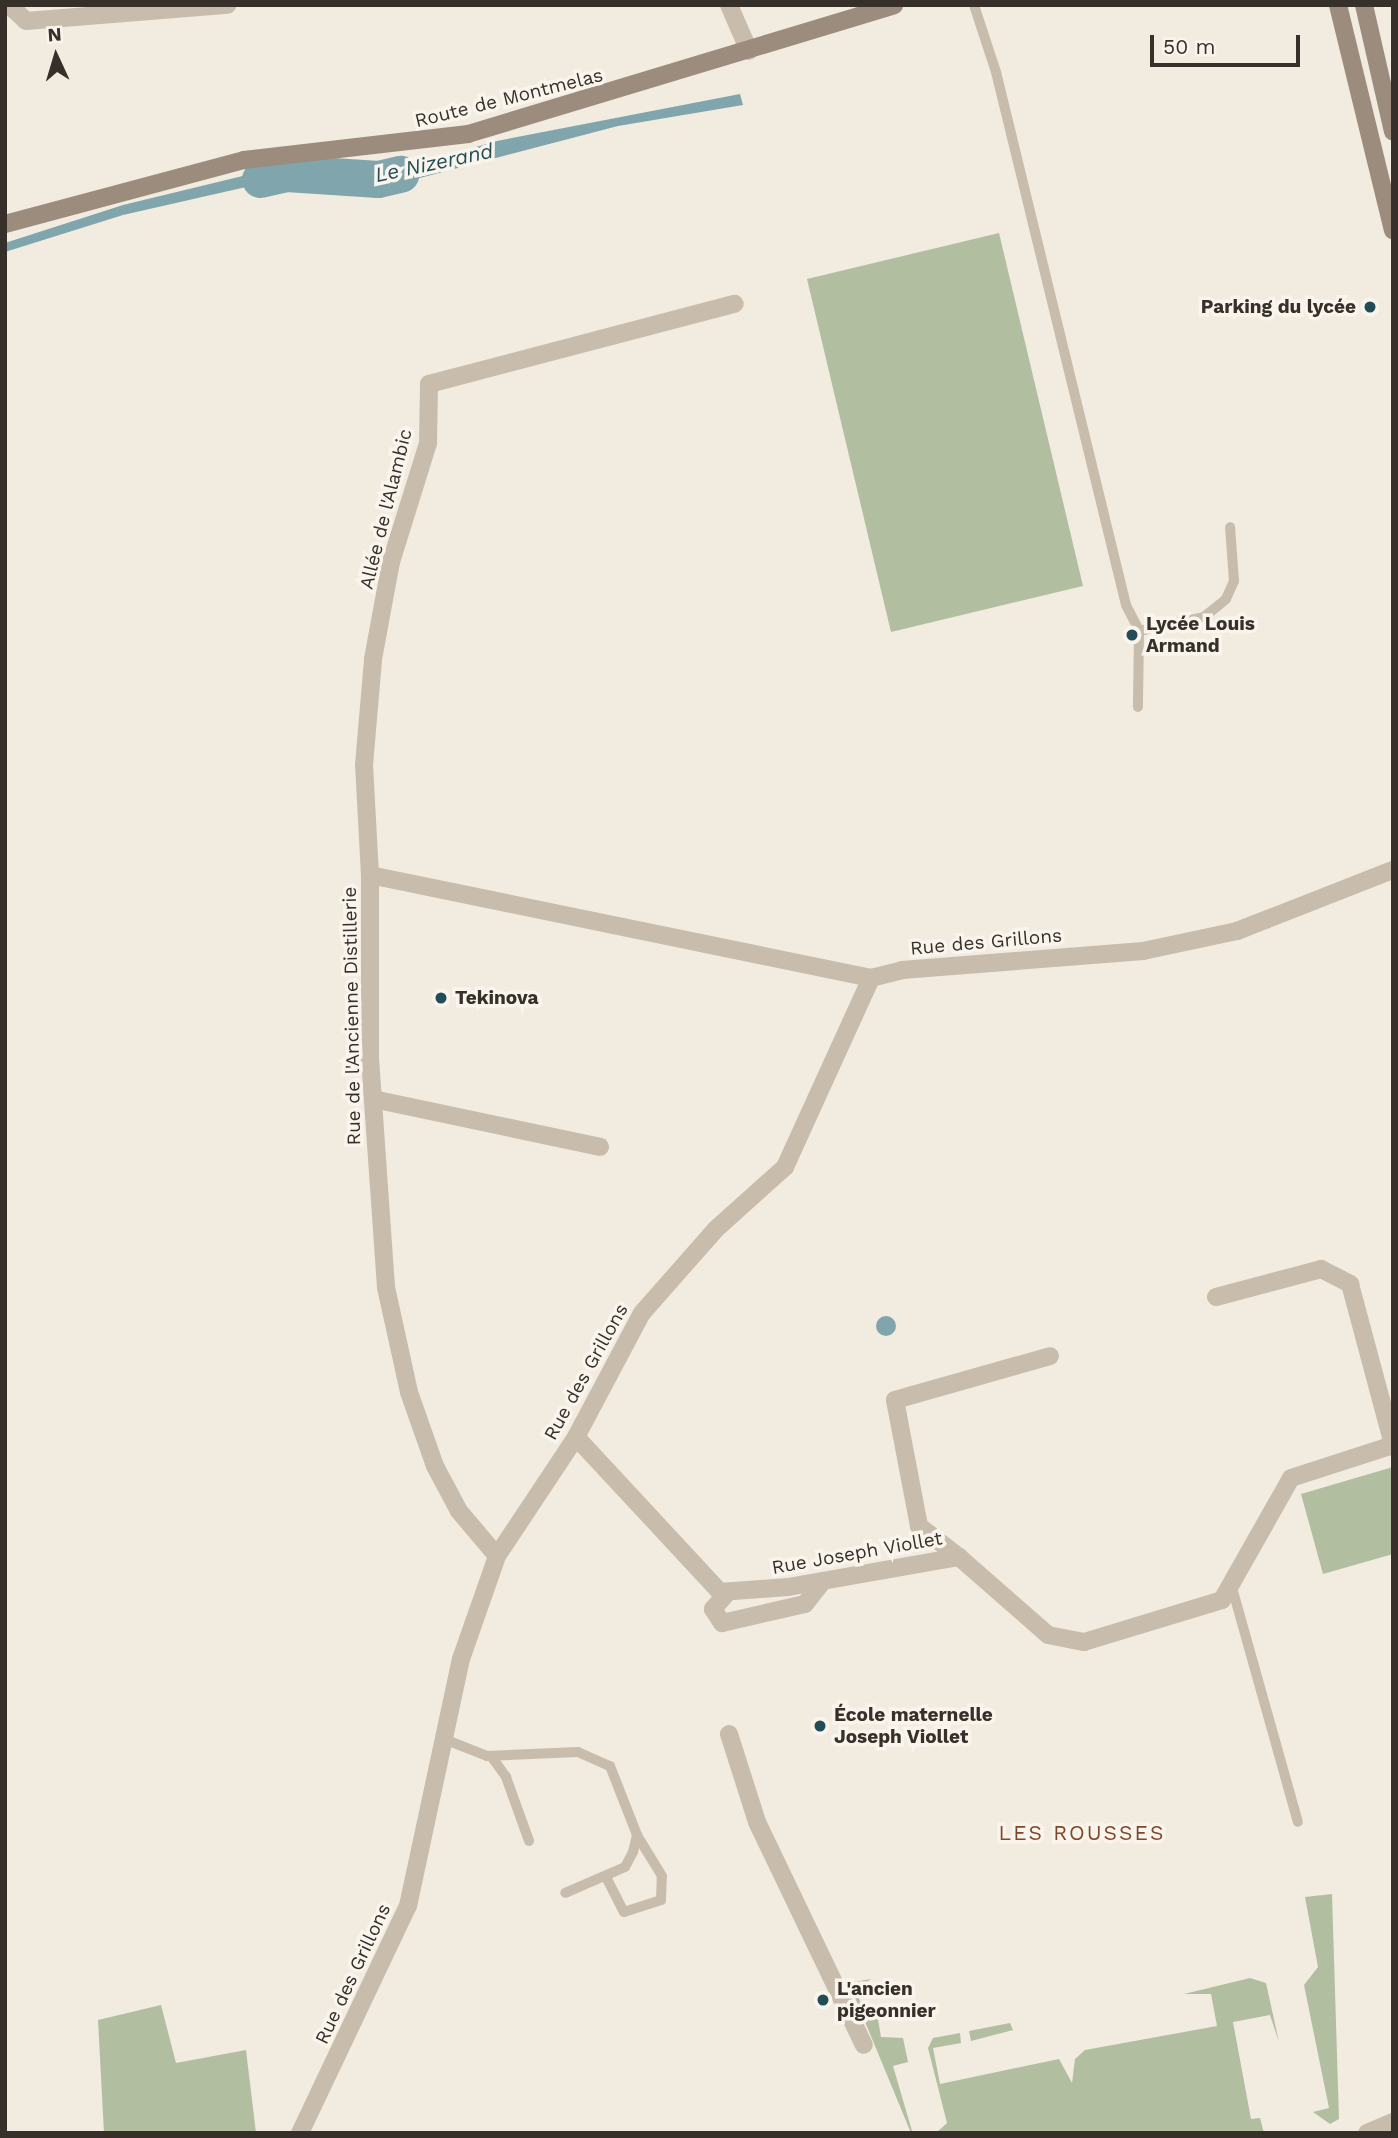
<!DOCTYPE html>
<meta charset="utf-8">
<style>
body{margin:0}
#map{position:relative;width:1398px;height:2138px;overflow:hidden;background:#f1ebe0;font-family:"Work Sans",sans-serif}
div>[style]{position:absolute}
.green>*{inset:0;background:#b1bfa0}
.water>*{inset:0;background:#81a5ac}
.round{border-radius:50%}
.river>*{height:37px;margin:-18.5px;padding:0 18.5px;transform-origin:18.5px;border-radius:18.5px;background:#81a5ac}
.lane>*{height:10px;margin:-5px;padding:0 5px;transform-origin:5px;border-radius:5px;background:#c8bcac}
.street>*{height:18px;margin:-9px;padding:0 9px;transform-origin:9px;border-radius:9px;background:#c8bcac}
.secondary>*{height:18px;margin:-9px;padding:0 9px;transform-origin:9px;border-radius:9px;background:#9c8c7e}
.dots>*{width:19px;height:19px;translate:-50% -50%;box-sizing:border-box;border:4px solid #f9f4ec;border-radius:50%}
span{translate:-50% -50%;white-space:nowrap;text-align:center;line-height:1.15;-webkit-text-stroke:7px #f9f4ec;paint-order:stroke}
.street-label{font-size:19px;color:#37302a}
.poi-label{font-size:19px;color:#37302a;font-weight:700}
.right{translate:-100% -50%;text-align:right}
.left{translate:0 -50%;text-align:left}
.water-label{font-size:21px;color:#234d56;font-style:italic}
.neighbourhood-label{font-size:21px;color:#80482a;letter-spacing:2px}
.frame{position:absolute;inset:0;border:7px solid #37302a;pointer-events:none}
.north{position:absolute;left:21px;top:21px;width:70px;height:70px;-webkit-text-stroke:5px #f9f4ec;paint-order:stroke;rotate:356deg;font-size:19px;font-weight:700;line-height:28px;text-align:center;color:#37302a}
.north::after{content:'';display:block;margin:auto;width:24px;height:32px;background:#37302a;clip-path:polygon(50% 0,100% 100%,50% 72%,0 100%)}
.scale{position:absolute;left:1150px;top:35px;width:150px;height:32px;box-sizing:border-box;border:4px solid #37302a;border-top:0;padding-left:9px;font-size:21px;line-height:24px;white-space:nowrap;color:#37302a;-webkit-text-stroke:5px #f9f4ec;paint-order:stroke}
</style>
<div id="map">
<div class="green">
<div style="clip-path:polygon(999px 233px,1083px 586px,891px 632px,807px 279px)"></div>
<div style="clip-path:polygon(1393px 1467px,1393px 1554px,1323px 1574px,1301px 1494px)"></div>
<div style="clip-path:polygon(1332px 1894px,1339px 2119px,1330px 2124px,1313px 2112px,1329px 2108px,1304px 1985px,1318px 1967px,1305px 1897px)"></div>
<div style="clip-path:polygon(1250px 1978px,1266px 1983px,1279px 2042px,1270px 2015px,1233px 2022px,1251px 2119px,1260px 2118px,1264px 2133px,936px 2133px,947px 2123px,928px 2048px,933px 2038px,960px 2033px,961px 2043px,933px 2048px,940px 2084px,1059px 2059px,1072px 2083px,1075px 2059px,1085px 2050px,1217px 2026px,1211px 1994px,1184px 1994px)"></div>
<div style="clip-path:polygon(871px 1979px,856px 1990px,865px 2015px,877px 2013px,881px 2037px,903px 2038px,908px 2062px,893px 2066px,912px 2131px,924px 2133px,911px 2133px,849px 1983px)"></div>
<div style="clip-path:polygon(161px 2005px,176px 2063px,246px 2050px,256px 2133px,104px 2133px,98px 2020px)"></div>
<div style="clip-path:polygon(1010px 2023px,1013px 2030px,971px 2041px,969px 2031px)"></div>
</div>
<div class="water">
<div style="clip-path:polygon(740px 94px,743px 105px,618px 126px,416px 179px,378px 185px,336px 172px,294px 176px,123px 215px,5px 252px,5px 243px,123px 205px,276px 168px,343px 163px,392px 171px,497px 141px)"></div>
<div class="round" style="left:876px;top:1316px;width:20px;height:20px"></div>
</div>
<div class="river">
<div style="left:260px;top:179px;width:27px;rotate:-13deg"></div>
<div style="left:286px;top:173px;width:92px;rotate:3.7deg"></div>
<div style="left:378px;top:179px;width:23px;rotate:-13deg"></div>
</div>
<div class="lane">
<div style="left:974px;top:5px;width:71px;rotate:71.8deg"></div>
<div style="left:996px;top:72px;width:549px;rotate:76.29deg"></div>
<div style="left:1126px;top:605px;width:29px;rotate:63deg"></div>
<div style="left:1139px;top:631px;width:76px;rotate:90.8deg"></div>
<div style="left:1139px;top:631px;width:66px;rotate:-12.2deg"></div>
<div style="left:1204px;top:617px;width:28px;rotate:-39deg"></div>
<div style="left:1226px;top:599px;width:20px;rotate:-66deg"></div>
<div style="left:1234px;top:581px;width:54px;rotate:-94.2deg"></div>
<div style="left:1231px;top:1584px;width:247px;rotate:74.3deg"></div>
<div style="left:444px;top:1739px;width:46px;rotate:21.6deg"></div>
<div style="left:487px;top:1756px;width:91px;rotate:-2.5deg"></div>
<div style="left:578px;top:1752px;width:35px;rotate:24deg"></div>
<div style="left:610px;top:1766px;width:74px;rotate:68.6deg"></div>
<div style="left:637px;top:1835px;width:17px;rotate:103deg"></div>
<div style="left:633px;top:1852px;width:17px;rotate:118deg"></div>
<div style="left:625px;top:1867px;width:65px;rotate:156.6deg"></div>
<div style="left:491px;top:1756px;width:26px;rotate:54deg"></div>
<div style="left:506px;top:1777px;width:68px;rotate:70.2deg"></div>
<div style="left:606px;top:1877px;width:39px;rotate:63deg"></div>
<div style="left:624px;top:1912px;width:39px;rotate:-18deg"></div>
<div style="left:661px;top:1900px;width:24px;rotate:-88deg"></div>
<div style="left:662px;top:1876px;width:48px;rotate:-121.4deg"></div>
</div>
<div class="street">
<div style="left:9px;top:5px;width:23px;rotate:43deg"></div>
<div style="left:26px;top:21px;width:202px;rotate:-4.6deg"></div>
<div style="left:729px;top:5px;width:50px;rotate:66.5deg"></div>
<div style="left:370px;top:875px;width:110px;rotate:-93.1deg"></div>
<div style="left:364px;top:765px;width:106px;rotate:-85.1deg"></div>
<div style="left:373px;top:659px;width:99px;rotate:-79.5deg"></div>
<div style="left:391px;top:562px;width:125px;rotate:-72.7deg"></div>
<div style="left:428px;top:443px;width:59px;rotate:-89deg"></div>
<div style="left:429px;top:384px;width:316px;rotate:-14.7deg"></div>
<div style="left:373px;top:1099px;width:232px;rotate:11.9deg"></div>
<div style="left:1216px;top:1297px;width:109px;rotate:-14.9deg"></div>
<div style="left:1321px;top:1269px;width:33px;rotate:27deg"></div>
<div style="left:1350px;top:1284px;width:166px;rotate:75deg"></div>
<div style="left:576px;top:1437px;width:212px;rotate:47.1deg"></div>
<div style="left:720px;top:1592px;width:68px;rotate:-4.2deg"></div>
<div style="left:788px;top:1587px;width:174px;rotate:-10deg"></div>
<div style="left:959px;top:1557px;width:118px;rotate:41.2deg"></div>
<div style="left:1048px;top:1635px;width:37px;rotate:11deg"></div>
<div style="left:1084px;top:1642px;width:144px;rotate:-16.9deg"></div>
<div style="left:1222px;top:1600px;width:140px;rotate:-60.5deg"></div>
<div style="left:1291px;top:1478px;width:107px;rotate:-17.9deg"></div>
<div style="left:497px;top:1556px;width:59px;rotate:-130.2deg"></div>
<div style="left:459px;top:1511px;width:51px;rotate:-118.1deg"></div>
<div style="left:435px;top:1466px;width:78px;rotate:-109.4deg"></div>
<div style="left:409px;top:1392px;width:107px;rotate:-102.4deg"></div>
<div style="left:386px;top:1287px;width:228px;rotate:-94deg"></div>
<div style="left:370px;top:1060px;width:185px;rotate:-90deg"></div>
<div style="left:370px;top:875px;width:511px;rotate:11.62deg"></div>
<div style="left:871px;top:978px;width:32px;rotate:-14deg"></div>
<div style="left:902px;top:970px;width:242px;rotate:-4.5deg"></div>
<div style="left:1143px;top:951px;width:96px;rotate:-12deg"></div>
<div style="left:1237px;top:931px;width:168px;rotate:-21.4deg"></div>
<div style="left:959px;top:1557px;width:51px;rotate:-142.2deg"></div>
<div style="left:919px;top:1526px;width:128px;rotate:-100.8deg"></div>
<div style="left:895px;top:1400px;width:161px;rotate:-15.8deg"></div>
<div style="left:726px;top:1594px;width:20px;rotate:131deg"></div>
<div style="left:713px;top:1609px;width:17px;rotate:57deg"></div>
<div style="left:722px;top:1623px;width:85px;rotate:-12.9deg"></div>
<div style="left:805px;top:1604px;width:29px;rotate:-52deg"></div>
<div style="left:729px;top:1734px;width:92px;rotate:72.3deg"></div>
<div style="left:757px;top:1822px;width:247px;rotate:64.4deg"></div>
<div style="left:300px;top:2133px;width:251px;rotate:-64.6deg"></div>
<div style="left:408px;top:1906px;width:253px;rotate:-77.9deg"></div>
<div style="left:461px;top:1659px;width:109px;rotate:-70.7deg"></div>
<div style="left:497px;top:1556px;width:143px;rotate:-56.4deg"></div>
<div style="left:576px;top:1437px;width:140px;rotate:-62deg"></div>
<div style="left:642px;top:1313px;width:112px;rotate:-48.6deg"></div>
<div style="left:716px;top:1229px;width:93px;rotate:-41.9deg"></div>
<div style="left:785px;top:1167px;width:208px;rotate:-65.5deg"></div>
<div style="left:1367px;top:2133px;width:28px;rotate:-23deg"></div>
</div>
<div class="secondary">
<div style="left:1338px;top:5px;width:232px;rotate:76.3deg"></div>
<div style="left:1364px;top:5px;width:130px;rotate:77.1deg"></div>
<div style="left:5px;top:224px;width:247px;rotate:-15deg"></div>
<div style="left:244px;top:160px;width:226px;rotate:-6.6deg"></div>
<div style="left:468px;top:134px;width:445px;rotate:-16.8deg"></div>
</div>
<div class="dots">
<div style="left:1370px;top:307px;background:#234d56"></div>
<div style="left:1132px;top:635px;background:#234d56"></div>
<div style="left:441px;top:998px;background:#234d56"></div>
<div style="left:820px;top:1726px;background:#234d56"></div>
<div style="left:823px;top:2000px;background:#234d56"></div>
</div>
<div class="street-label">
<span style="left:509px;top:98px;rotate:-14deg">Route de Montmelas</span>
<span style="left:386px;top:509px;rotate:-76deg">Allée de l'Alambic</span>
<span style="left:986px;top:942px;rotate:-5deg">Rue des Grillons</span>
<span style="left:352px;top:1016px;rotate:-91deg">Rue de l'Ancienne Distillerie</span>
<span style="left:586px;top:1372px;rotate:-61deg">Rue des Grillons</span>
<span style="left:857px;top:1553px;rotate:-10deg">Rue Joseph Viollet</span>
<span style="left:353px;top:1974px;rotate:-65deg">Rue des Grillons</span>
</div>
<div class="poi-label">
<span class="right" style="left:1356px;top:307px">Parking du lycée</span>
<span class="left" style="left:1146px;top:635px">Lycée Louis<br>Armand</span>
<span class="left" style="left:455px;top:998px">Tekinova</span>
<span class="left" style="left:834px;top:1726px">École maternelle<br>Joseph Viollet</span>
<span class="left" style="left:837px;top:2000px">L'ancien<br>pigeonnier</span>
</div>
<div class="water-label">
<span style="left:434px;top:163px;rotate:-12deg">Le Nizerand</span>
</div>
<div class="neighbourhood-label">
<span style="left:1082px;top:1833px">LES ROUSSES</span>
</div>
<div class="frame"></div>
<div class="north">N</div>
<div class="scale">50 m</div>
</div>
